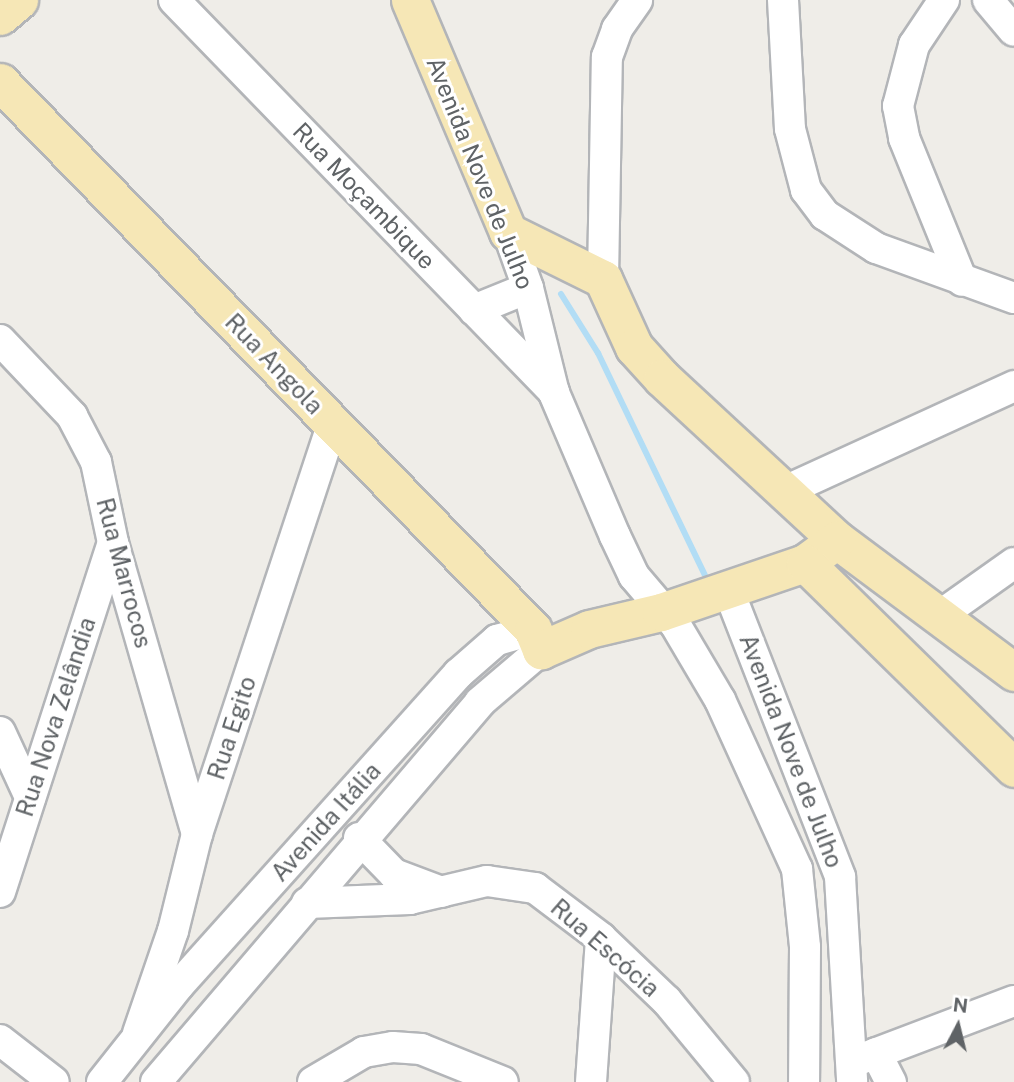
<!DOCTYPE html>
<meta charset="utf-8">
<style>
body{margin:0}
#map{position:relative;width:1014px;height:1082px;overflow:hidden;background:#efede8;font-family:"Public Sans",sans-serif}
div>[style]{position:absolute}
.stream>*{height:6px;margin:-3px;padding:0 3px;transform-origin:3px;border-radius:3px;background:#b2ddf5}
.roads{filter:drop-shadow(2px 0 #b3b5b8) drop-shadow(-2px 0 #b3b5b8) drop-shadow(0 2px #b3b5b8) drop-shadow(0 -2px #b3b5b8)}
.minor>*{height:30px;margin:-15px;padding:0 15px;transform-origin:15px;border-radius:15px;background:#fff}
.major>*{height:37px;margin:-18.5px;padding:0 18.5px;transform-origin:18.5px;border-radius:18.5px;background:#f6e7b6}
span{translate:-50% -50%;white-space:nowrap;text-align:center;line-height:1.15;-webkit-text-stroke:6px #fff;paint-order:stroke}
.street-label{font-size:24px;color:#5f6366}
.north{position:absolute;left:923px;top:991px;width:70px;height:70px;-webkit-text-stroke:5px #fff;paint-order:stroke;rotate:7deg;font-size:19px;font-weight:700;line-height:28px;text-align:center;color:#5f6366}
.north::after{content:'';display:block;margin:auto;width:24px;height:32px;background:#5f6366;clip-path:polygon(50% 0,100% 100%,50% 72%,0 100%)}
</style>
<div id="map">
<div class="stream">
<div style="left:561px;top:294px;width:70px;rotate:57.9deg"></div>
<div style="left:598px;top:353px;width:246px;rotate:64.3deg"></div>
</div>
<div class="roads">
<div class="minor">
<div style="left:174px;top:0;width:546px;rotate:45.89deg"></div>
<div style="left:783px;top:0;width:129px;rotate:86.9deg"></div>
<div style="left:790px;top:129px;width:63px;rotate:75.3deg"></div>
<div style="left:806px;top:190px;width:31px;rotate:53deg"></div>
<div style="left:825px;top:215px;width:61px;rotate:32.9deg"></div>
<div style="left:876px;top:248px;width:147px;rotate:19.9deg"></div>
<div style="left:944px;top:0;width:54px;rotate:123.7deg"></div>
<div style="left:914px;top:45px;width:63px;rotate:104.7deg"></div>
<div style="left:898px;top:106px;width:33px;rotate:79deg"></div>
<div style="left:904px;top:138px;width:154px;rotate:67.9deg"></div>
<div style="left:988px;top:0;width:40px;rotate:50deg"></div>
<div style="left:508px;top:232px;width:59px;rotate:70.3deg"></div>
<div style="left:528px;top:288px;width:108px;rotate:76.1deg"></div>
<div style="left:554px;top:393px;width:155px;rotate:66.9deg"></div>
<div style="left:615px;top:536px;width:44px;rotate:64.6deg"></div>
<div style="left:634px;top:576px;width:63px;rotate:49.5deg"></div>
<div style="left:675px;top:624px;width:88px;rotate:59.4deg"></div>
<div style="left:720px;top:700px;width:186px;rotate:65.5deg"></div>
<div style="left:797px;top:869px;width:78px;rotate:84.1deg"></div>
<div style="left:805px;top:947px;width:135px;rotate:90.4deg"></div>
<div style="left:603px;top:279px;width:222px;rotate:-89deg"></div>
<div style="left:607px;top:57px;width:30px;rotate:-70deg"></div>
<div style="left:617px;top:29px;width:35px;rotate:-55deg"></div>
<div style="left:474px;top:310px;width:58px;rotate:-22.2deg"></div>
<div style="left:0;top:340px;width:105px;rotate:46.5deg"></div>
<div style="left:72px;top:416px;width:52px;rotate:62.4deg"></div>
<div style="left:96px;top:462px;width:83px;rotate:78.1deg"></div>
<div style="left:113px;top:543px;width:303px;rotate:73.9deg"></div>
<div style="left:785px;top:491px;width:252px;rotate:-24.6deg"></div>
<div style="left:728px;top:589px;width:309px;rotate:68.7deg"></div>
<div style="left:840px;top:877px;width:205px;rotate:86.6deg"></div>
<div style="left:942px;top:614px;width:88px;rotate:-35.3deg"></div>
<div style="left:0;top:732px;width:72px;rotate:65.2deg"></div>
<div style="left:359px;top:838px;width:50px;rotate:45.8deg"></div>
<div style="left:394px;top:874px;width:51px;rotate:20.6deg"></div>
<div style="left:0;top:892px;width:367px;rotate:-72.1deg"></div>
<div style="left:307px;top:903px;width:103px;rotate:-2.2deg"></div>
<div style="left:410px;top:899px;width:79px;rotate:-13.2deg"></div>
<div style="left:487px;top:881px;width:49px;rotate:8.3deg"></div>
<div style="left:535px;top:888px;width:83px;rotate:37.1deg"></div>
<div style="left:601px;top:938px;width:91px;rotate:43.7deg"></div>
<div style="left:667px;top:1001px;width:105px;rotate:50.4deg"></div>
<div style="left:138px;top:1033px;width:108px;rotate:-71.1deg"></div>
<div style="left:173px;top:931px;width:100px;rotate:-76.1deg"></div>
<div style="left:197px;top:834px;width:431px;rotate:-71.7deg"></div>
<div style="left:0;top:1040px;width:68px;rotate:37.9deg"></div>
<div style="left:876px;top:1053px;width:33px;rotate:63deg"></div>
<div style="left:853px;top:1062px;width:172px;rotate:-20.8deg"></div>
<div style="left:102px;top:1082px;width:124px;rotate:-51.6deg"></div>
<div style="left:179px;top:985px;width:418px;rotate:-48.1deg"></div>
<div style="left:458px;top:674px;width:52px;rotate:-41.1deg"></div>
<div style="left:497px;top:640px;width:37px;rotate:-16deg"></div>
<div style="left:156px;top:1082px;width:499px;rotate:-49.5deg"></div>
<div style="left:480px;top:702px;width:80px;rotate:-40.4deg"></div>
<div style="left:313px;top:1082px;width:59px;rotate:-30.5deg"></div>
<div style="left:364px;top:1052px;width:29px;rotate:-10deg"></div>
<div style="left:393px;top:1047px;width:28px;rotate:4deg"></div>
<div style="left:421px;top:1049px;width:88px;rotate:21.9deg"></div>
<div style="left:591px;top:1082px;width:144px;rotate:-86deg"></div>
</div>
<div class="major">
<div style="left:410px;top:0;width:252px;rotate:67.1deg"></div>
<div style="left:508px;top:232px;width:106px;rotate:26.3deg"></div>
<div style="left:603px;top:279px;width:75px;rotate:65.5deg"></div>
<div style="left:634px;top:347px;width:42px;rotate:47.9deg"></div>
<div style="left:662px;top:378px;width:238px;rotate:42.8deg"></div>
<div style="left:837px;top:540px;width:221px;rotate:36.7deg"></div>
<div style="left:0;top:16px;width:25px;rotate:-40deg"></div>
<div style="left:0;top:82px;width:764px;rotate:45.79deg"></div>
<div style="left:533px;top:630px;width:22px;rotate:68deg"></div>
<div style="left:541px;top:650px;width:52px;rotate:-23.6deg"></div>
<div style="left:589px;top:629px;width:74px;rotate:-13.3deg"></div>
<div style="left:661px;top:612px;width:152px;rotate:-18.8deg"></div>
<div style="left:805px;top:563px;width:39px;rotate:-36deg"></div>
<div style="left:805px;top:563px;width:293px;rotate:44.4deg"></div>
</div>
</div>
<div class="street-label">
<span style="left:480px;top:173px;rotate:68deg">Avenida Nove de Julho</span>
<span style="left:364px;top:196px;rotate:46deg">Rua Moçambique</span>
<span style="left:274px;top:364px;rotate:46deg">Rua Angola</span>
<span style="left:124px;top:573px;rotate:75deg">Rua Marrocos</span>
<span style="left:56px;top:717px;rotate:-72deg">Rua Nova Zelândia</span>
<span style="left:232px;top:728px;rotate:-72deg">Rua Egito</span>
<span style="left:791px;top:751px;rotate:69deg">Avenida Nove de Julho</span>
<span style="left:326px;top:822px;rotate:-48deg">Avenida Itália</span>
<span style="left:605px;top:948px;rotate:41deg">Rua Escócia</span>
</div>
<div class="north">N</div>
</div>
